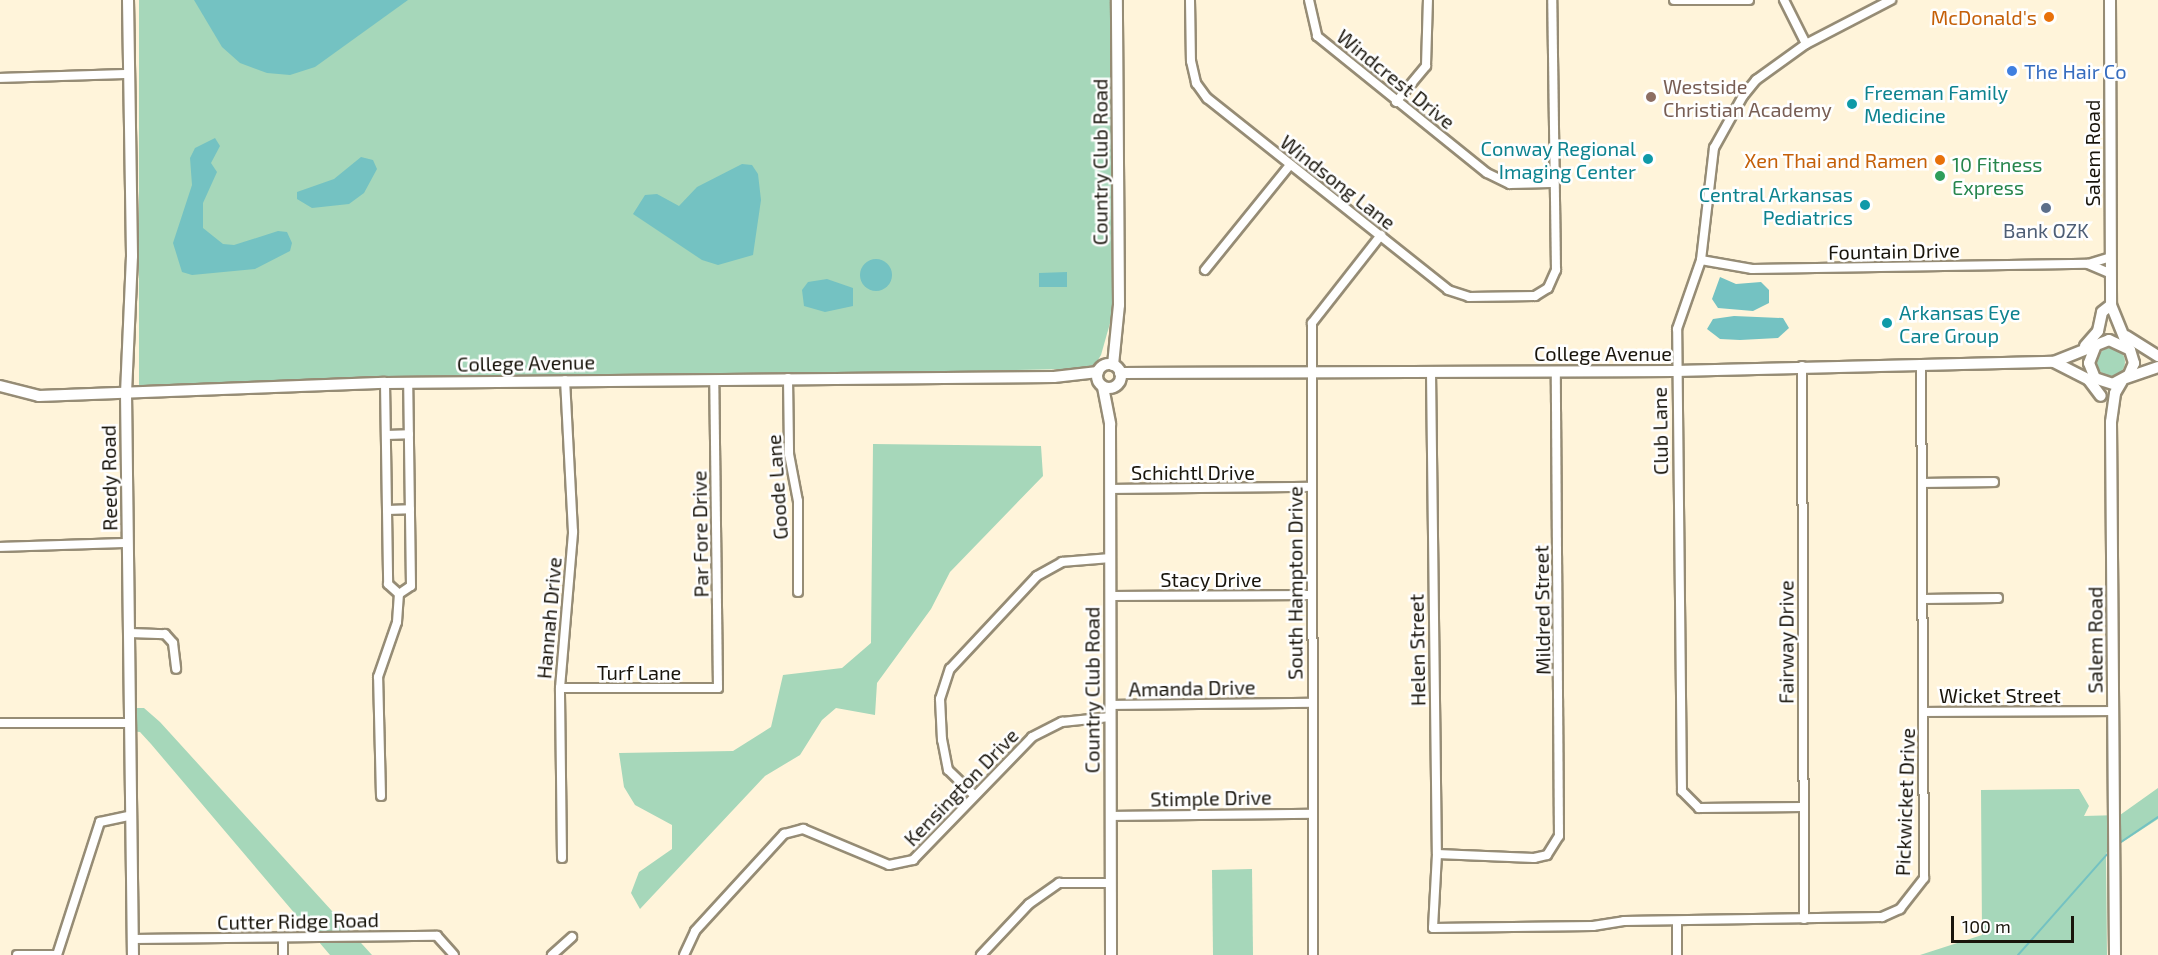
<!DOCTYPE html>
<style>
body{margin:0}
#map{position:relative;width:2158px;height:955px;overflow:hidden;background:#fff4da;font-family:"Exo 2",sans-serif}
div>[style]{position:absolute}
.green>*{inset:0;background:#a6d7ba}
.round{border-radius:50%}
.water>*{inset:0;background:#74c2c2}
.stream>*{height:2px;margin:-1px;padding:0 1px;transform-origin:1px;border-radius:1px;background:#74c2c2}
.roads{filter:drop-shadow(2px 0 #968c75) drop-shadow(-2px 0 #968c75) drop-shadow(0 2px #968c75) drop-shadow(0 -2px #968c75)}
.street>*{height:8px;margin:-4px;padding:0 4px;transform-origin:4px;border-radius:4px;background:#fff}
.secondary>*{height:10px;margin:-5px;padding:0 5px;transform-origin:5px;border-radius:5px;background:#fff}
.secondary>.ring{margin:-5px;padding:0;box-sizing:content-box;background:none;border:10px solid #fff;border-radius:50%}
.dots>*{width:16px;height:16px;translate:-50% -50%;box-sizing:border-box;border:3px solid #fff;border-radius:50%}
span{translate:-50% -50%;white-space:nowrap;text-align:center;line-height:1.15;-webkit-text-stroke:5px #fff;paint-order:stroke}
.food-label{font-size:20px;color:#c56008}
.right{translate:-100% -50%;text-align:right}
.shop-label{font-size:20px;color:#366cbe}
.left{translate:0 -50%;text-align:left}
.street-label{font-size:20px;color:#19150c}
.education-label{font-size:20px;color:#785e54}
.culture-label{font-size:20px;color:#0d838f}
.leisure-label{font-size:20px;color:#27864d}
.service-label{font-size:20px;color:#4e5e75}
.scale{position:absolute;left:1951px;top:916px;width:123px;height:27px;box-sizing:border-box;border:3px solid #19150c;border-top:0;padding-left:8px;font-size:18px;line-height:21px;white-space:nowrap;color:#19150c;-webkit-text-stroke:4px #fff;paint-order:stroke}
</style>
<div id="map">
<div class="green">
<div style="clip-path:polygon(139px 0,1111px 0,1114px 309px,1101px 355px,1095px 365px,1070px 369px,139px 388px)"></div>
<div class="round" style="left:2097px;top:348px;width:28px;height:28px"></div>
<div style="clip-path:polygon(873px 444px,1041px 446px,1043px 476px,950px 572px,931px 609px,877px 683px,875px 715px,836px 708px,822px 720px,800px 755px,765px 776px,640px 909px,631px 893px,639px 872px,672px 849px,672px 825px,635px 805px,624px 787px,619px 753px,733px 751px,771px 727px,783px 675px,842px 668px,871px 643px)"></div>
<div style="clip-path:polygon(129px 708px,144px 708px,160px 722px,372px 955px,330px 955px,151px 744px,140px 732px,129px 731px)"></div>
<div style="clip-path:polygon(2158px 788px,2158px 819px,2106px 853px,2107px 955px,1920px 955px,1982px 935px,1981px 790px,2079px 789px,2089px 806px,2084px 816px,2120px 815px)"></div>
<div style="clip-path:polygon(1252px 869px,1253px 955px,1213px 955px,1212px 870px)"></div>
</div>
<div class="water">
<div style="clip-path:polygon(194px 0,408px 0,315px 67px,290px 75px,267px 73px,240px 63px,222px 47px)"></div>
<div style="clip-path:polygon(215px 138px,220px 146px,211px 163px,217px 172px,203px 203px,203px 228px,223px 244px,234px 245px,278px 231px,287px 232px,292px 243px,290px 251px,255px 269px,192px 275px,182px 272px,173px 243px,192px 185px,190px 158px,195px 148px)"></div>
<div style="clip-path:polygon(361px 157px,373px 160px,377px 169px,364px 193px,349px 204px,312px 208px,297px 199px,297px 192px,334px 179px)"></div>
<div style="clip-path:polygon(742px 164px,752px 165px,758px 174px,761px 200px,753px 255px,718px 265px,702px 260px,633px 214px,645px 195px,657px 194px,679px 206px,697px 187px)"></div>
<div class="round" style="left:860px;top:259px;width:32px;height:32px"></div>
<div style="clip-path:polygon(1067px 272px,1067px 287px,1039px 287px,1039px 273px)"></div>
<div style="clip-path:polygon(1720px 277px,1736px 284px,1761px 282px,1769px 290px,1769px 303px,1753px 311px,1718px 308px,1712px 299px)"></div>
<div style="clip-path:polygon(827px 279px,853px 288px,853px 306px,825px 312px,804px 306px,802px 290px,808px 282px)"></div>
<div style="clip-path:polygon(1734px 316px,1783px 318px,1789px 328px,1778px 338px,1740px 340px,1720px 339px,1707px 329px,1713px 319px)"></div>
</div>
<div class="stream">
<div style="left:2118px;top:844px;width:48px;rotate:-34deg"></div>
<div style="left:2018px;top:955px;width:137px;rotate:-48.5deg"></div>
</div>
<div class="roads">
<div class="street">
<div style="left:1190px;top:0;width:61px;rotate:89.1deg"></div>
<div style="left:1191px;top:61px;width:23px;rotate:77deg"></div>
<div style="left:1196px;top:83px;width:19px;rotate:54deg"></div>
<div style="left:1207px;top:98px;width:308px;rotate:38.5deg"></div>
<div style="left:1448px;top:290px;width:22px;rotate:18deg"></div>
<div style="left:1469px;top:297px;width:66px;rotate:-0.9deg"></div>
<div style="left:1535px;top:296px;width:15px;rotate:-32deg"></div>
<div style="left:1548px;top:288px;width:20px;rotate:-66deg"></div>
<div style="left:1556px;top:270px;width:270px;rotate:-90.8deg"></div>
<div style="left:1309px;top:0;width:37px;rotate:77deg"></div>
<div style="left:1317px;top:36px;width:218px;rotate:38.9deg"></div>
<div style="left:1487px;top:173px;width:25px;rotate:26deg"></div>
<div style="left:1510px;top:184px;width:41px;rotate:-1.4deg"></div>
<div style="left:1674px;top:0;width:75px"></div>
<div style="left:1784px;top:0;width:49px;rotate:63.4deg"></div>
<div style="left:0;top:78px;width:129px;rotate:-1.8deg"></div>
<div style="left:1396px;top:102px;width:47px;rotate:-50.2deg"></div>
<div style="left:1426px;top:66px;width:66px;rotate:-88.3deg"></div>
<div style="left:1701px;top:260px;width:52px;rotate:10deg"></div>
<div style="left:1752px;top:269px;width:336px;rotate:-0.9deg"></div>
<div style="left:2088px;top:264px;width:24px;rotate:-17deg"></div>
<div style="left:2088px;top:264px;width:25px;rotate:23deg"></div>
<div style="left:1205px;top:270px;width:135px;rotate:-51deg"></div>
<div style="left:1802px;top:366px;width:553px;rotate:89.79deg"></div>
<div style="left:1431px;top:372px;width:482px;rotate:89.3deg"></div>
<div style="left:1437px;top:854px;width:74px;rotate:93.1deg"></div>
<div style="left:1433px;top:928px;width:160px;rotate:-0.7deg"></div>
<div style="left:1593px;top:926px;width:31px;rotate:-9deg"></div>
<div style="left:1624px;top:921px;width:258px;rotate:-0.9deg"></div>
<div style="left:1882px;top:917px;width:20px;rotate:-24deg"></div>
<div style="left:1900px;top:909px;width:39px;rotate:-52deg"></div>
<div style="left:1924px;top:878px;width:514px;rotate:-90.33deg"></div>
<div style="left:788px;top:378px;width:76px;rotate:89.2deg"></div>
<div style="left:789px;top:454px;width:48px;rotate:79.2deg"></div>
<div style="left:798px;top:501px;width:91px;rotate:90deg"></div>
<div style="left:385px;top:383px;width:201px;rotate:89.1deg"></div>
<div style="left:388px;top:584px;width:15px;rotate:42deg"></div>
<div style="left:399px;top:594px;width:14px;rotate:-34deg"></div>
<div style="left:411px;top:586px;width:203px;rotate:-90.8deg"></div>
<div style="left:386px;top:435px;width:23px;rotate:-2deg"></div>
<div style="left:1924px;top:483px;width:70px;rotate:-0.8deg"></div>
<div style="left:1111px;top:489px;width:201px;rotate:-0.6deg"></div>
<div style="left:387px;top:510px;width:23px;rotate:-2deg"></div>
<div style="left:0;top:547px;width:128px;rotate:-1.8deg"></div>
<div style="left:1110px;top:596px;width:201px;rotate:-0.3deg"></div>
<div style="left:1923px;top:599px;width:75px;rotate:-0.8deg"></div>
<div style="left:130px;top:633px;width:35px;rotate:2deg"></div>
<div style="left:165px;top:634px;width:12px;rotate:48deg"></div>
<div style="left:173px;top:643px;width:26px;rotate:83deg"></div>
<div style="left:560px;top:688px;width:158px"></div>
<div style="left:718px;top:688px;width:308px;rotate:-90.7deg"></div>
<div style="left:1110px;top:705px;width:201px;rotate:-0.6deg"></div>
<div style="left:1923px;top:712px;width:190px;rotate:-0.3deg"></div>
<div style="left:0;top:723px;width:129px"></div>
<div style="left:974px;top:795px;width:36px;rotate:-136deg"></div>
<div style="left:948px;top:770px;width:31px;rotate:-101deg"></div>
<div style="left:942px;top:740px;width:41px;rotate:-92.8deg"></div>
<div style="left:940px;top:699px;width:32px;rotate:-72deg"></div>
<div style="left:950px;top:669px;width:127px;rotate:-46.9deg"></div>
<div style="left:1037px;top:576px;width:29px;rotate:-29deg"></div>
<div style="left:1062px;top:562px;width:48px;rotate:-4.8deg"></div>
<div style="left:381px;top:796px;width:119px;rotate:-91.4deg"></div>
<div style="left:378px;top:677px;width:58px;rotate:-70.9deg"></div>
<div style="left:397px;top:622px;width:28px;rotate:-86deg"></div>
<div style="left:1803px;top:807px;width:104px;rotate:179.4deg"></div>
<div style="left:1699px;top:808px;width:24px;rotate:-135deg"></div>
<div style="left:1682px;top:791px;width:462px;rotate:-90.6deg"></div>
<div style="left:1677px;top:329px;width:73px;rotate:-70.8deg"></div>
<div style="left:1701px;top:260px;width:113px;rotate:-83.4deg"></div>
<div style="left:1714px;top:148px;width:60px;rotate:-60.9deg"></div>
<div style="left:1743px;top:96px;width:21px;rotate:-51deg"></div>
<div style="left:1756px;top:80px;width:62px;rotate:-35.8deg"></div>
<div style="left:1806px;top:44px;width:96px;rotate:-27.4deg"></div>
<div style="left:1111px;top:816px;width:200px;rotate:-0.6deg"></div>
<div style="left:1437px;top:854px;width:97px;rotate:2.4deg"></div>
<div style="left:1534px;top:858px;width:13px;rotate:-13deg"></div>
<div style="left:1547px;top:855px;width:22px;rotate:-58deg"></div>
<div style="left:1559px;top:836px;width:465px;rotate:-90.4deg"></div>
<div style="left:562px;top:858px;width:170px;rotate:-90.7deg"></div>
<div style="left:560px;top:688px;width:157px;rotate:-85.2deg"></div>
<div style="left:573px;top:532px;width:152px;rotate:-93deg"></div>
<div style="left:283px;top:938px;width:17px;rotate:90deg"></div>
<div style="left:133px;top:939px;width:304px;rotate:-0.6deg"></div>
<div style="left:437px;top:936px;width:25px;rotate:48deg"></div>
<div style="left:17px;top:955px;width:40px"></div>
<div style="left:57px;top:955px;width:140px;rotate:-72.1deg"></div>
<div style="left:100px;top:822px;width:30px;rotate:-12deg"></div>
<div style="left:552px;top:955px;width:27px;rotate:-42deg"></div>
<div style="left:684px;top:955px;width:26px;rotate:-65deg"></div>
<div style="left:695px;top:931px;width:132px;rotate:-47.5deg"></div>
<div style="left:784px;top:834px;width:20px;rotate:-15deg"></div>
<div style="left:803px;top:829px;width:93px;rotate:22.7deg"></div>
<div style="left:889px;top:865px;width:25px;rotate:-12deg"></div>
<div style="left:913px;top:860px;width:171px;rotate:-45.9deg"></div>
<div style="left:1032px;top:737px;width:34px;rotate:-27deg"></div>
<div style="left:1062px;top:722px;width:48px;rotate:-5.9deg"></div>
<div style="left:981px;top:955px;width:70px;rotate:-46.7deg"></div>
<div style="left:1029px;top:904px;width:37px;rotate:-35deg"></div>
<div style="left:1059px;top:883px;width:52px"></div>
<div style="left:1313px;top:955px;width:632px;rotate:-90.09deg"></div>
<div style="left:1312px;top:323px;width:112px;rotate:-51.9deg"></div>
<div style="left:1677px;top:955px;width:34px;rotate:-90deg"></div>
</div>
<div class="secondary">
<div style="left:128px;top:0;width:256px;rotate:89.1deg"></div>
<div style="left:132px;top:256px;width:137px;rotate:92.5deg"></div>
<div style="left:126px;top:393px;width:562px;rotate:89.29deg"></div>
<div style="left:2110px;top:0;width:305px;rotate:89.8deg"></div>
<div style="left:2111px;top:305px;width:45px;rotate:68deg"></div>
<div style="left:2126px;top:336px;width:38px;rotate:32deg"></div>
<div style="left:2085px;top:346px;width:20px;rotate:-49deg"></div>
<div style="left:2098px;top:331px;width:19px;rotate:-78deg"></div>
<div style="left:2102px;top:312px;width:11px;rotate:-38deg"></div>
<div style="left:2054px;top:362px;width:38px;rotate:27deg"></div>
<div style="left:2088px;top:379px;width:21px;rotate:53deg"></div>
<div class="ring" style="left:1097px;top:364px;width:14px;height:14px"></div>
<div style="left:1113px;top:365px;width:60px;rotate:-84.3deg"></div>
<div style="left:1119px;top:305px;width:305px;rotate:-90.4deg"></div>
<div style="left:1120px;top:373px;width:555px;rotate:-0.21deg"></div>
<div style="left:1675px;top:371px;width:379px;rotate:-1.4deg"></div>
<div style="left:2054px;top:362px;width:59px;rotate:-21.8deg"></div>
<div style="left:2109px;top:340px;width:23px;rotate:25deg"></div>
<div style="left:2130px;top:350px;width:14px;rotate:73deg"></div>
<div style="left:2134px;top:363px;width:13px;rotate:113deg"></div>
<div style="left:2129px;top:375px;width:18px;rotate:151deg"></div>
<div style="left:2113px;top:384px;width:19px;rotate:-162deg"></div>
<div style="left:2095px;top:378px;width:16px;rotate:-112deg"></div>
<div style="left:2089px;top:363px;width:17px;rotate:-69deg"></div>
<div style="left:2126px;top:378px;width:34px;rotate:-19deg"></div>
<div style="left:0;top:386px;width:40px;rotate:14.4deg"></div>
<div style="left:39px;top:396px;width:346px;rotate:-2.2deg"></div>
<div style="left:385px;top:383px;width:669px;rotate:-0.51deg"></div>
<div style="left:1054px;top:377px;width:44px;rotate:-6.5deg"></div>
<div style="left:1103px;top:387px;width:38px;rotate:79deg"></div>
<div style="left:1110px;top:424px;width:531px;rotate:89.89deg"></div>
<div style="left:2115px;top:955px;width:533px;rotate:-90.43deg"></div>
<div style="left:2111px;top:422px;width:29px;rotate:-82deg"></div>
<div style="left:2115px;top:393px;width:14px;rotate:-60deg"></div>
</div>
</div>
<div class="dots">
<div style="left:2049px;top:17px;background:#e8710a"></div>
<div style="left:2012px;top:71px;background:#3f7fe0"></div>
<div style="left:1651px;top:97px;background:#8d6e63"></div>
<div style="left:1852px;top:104px;background:#0f9aa8"></div>
<div style="left:1648px;top:159px;background:#0f9aa8"></div>
<div style="left:1940px;top:160px;background:#e8710a"></div>
<div style="left:1940px;top:176px;background:#2e9e5b"></div>
<div style="left:1865px;top:205px;background:#0f9aa8"></div>
<div style="left:2046px;top:208px;background:#5c6f8a"></div>
<div style="left:1887px;top:323px;background:#0f9aa8"></div>
</div>
<div class="food-label">
<span class="right" style="left:2037px;top:17px">McDonald's</span>
<span class="right" style="left:1928px;top:160px">Xen Thai and Ramen</span>
</div>
<div class="shop-label">
<span class="left" style="left:2024px;top:71px">The Hair Co</span>
</div>
<div class="street-label">
<span style="left:1396px;top:79px;rotate:39deg">Windcrest Drive</span>
<span style="left:2092px;top:153px;rotate:-90deg">Salem Road</span>
<span style="left:1100px;top:162px;rotate:-90deg">Country Club Road</span>
<span style="left:1338px;top:182px;rotate:38deg">Windsong Lane</span>
<span style="left:1894px;top:251px;rotate:-1deg">Fountain Drive</span>
<span style="left:1603px;top:353px">College Avenue</span>
<span style="left:526px;top:363px;rotate:-1deg">College Avenue</span>
<span style="left:1660px;top:431px;rotate:-91deg">Club Lane</span>
<span style="left:1193px;top:472px">Schichtl Drive</span>
<span style="left:109px;top:478px;rotate:-91deg">Reedy Road</span>
<span style="left:777px;top:487px;rotate:-94deg">Goode Lane</span>
<span style="left:700px;top:534px;rotate:-91deg">Par Fore Drive</span>
<span style="left:1211px;top:579px">Stacy Drive</span>
<span style="left:1295px;top:583px;rotate:-90deg">South Hampton Drive</span>
<span style="left:1542px;top:610px;rotate:-91deg">Mildred Street</span>
<span style="left:549px;top:618px;rotate:-85deg">Hannah Drive</span>
<span style="left:2095px;top:640px;rotate:-90deg">Salem Road</span>
<span style="left:1786px;top:642px;rotate:-90deg">Fairway Drive</span>
<span style="left:1417px;top:650px;rotate:-91deg">Helen Street</span>
<span style="left:639px;top:672px">Turf Lane</span>
<span style="left:1192px;top:688px;rotate:-1deg">Amanda Drive</span>
<span style="left:1092px;top:690px;rotate:-90deg">Country Club Road</span>
<span style="left:2000px;top:695px">Wicket Street</span>
<span style="left:961px;top:787px;rotate:-46deg">Kensington Drive</span>
<span style="left:1211px;top:798px;rotate:-1deg">Stimple Drive</span>
<span style="left:1905px;top:802px;rotate:-88deg">Pickwicket Drive</span>
<span style="left:298px;top:921px;rotate:-1deg">Cutter Ridge Road</span>
</div>
<div class="education-label">
<span class="left" style="left:1663px;top:98px">Westside<br>Christian Academy</span>
</div>
<div class="culture-label">
<span class="left" style="left:1864px;top:104px">Freeman Family<br>Medicine</span>
<span class="right" style="left:1636px;top:160px">Conway Regional<br>Imaging Center</span>
<span class="right" style="left:1853px;top:206px">Central Arkansas<br>Pediatrics</span>
<span class="left" style="left:1899px;top:324px">Arkansas Eye<br>Care Group</span>
</div>
<div class="leisure-label">
<span class="left" style="left:1952px;top:176px">10 Fitness<br>Express</span>
</div>
<div class="service-label">
<span style="left:2046px;top:230px">Bank OZK</span>
</div>
<div class="scale">100 m</div>
</div>
